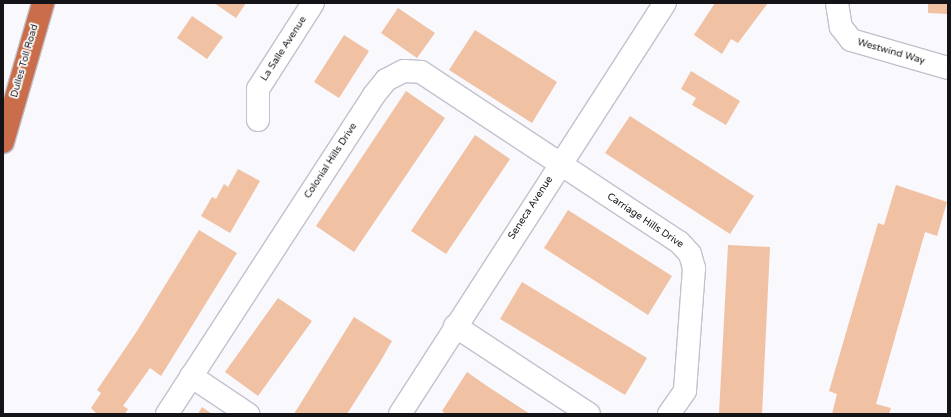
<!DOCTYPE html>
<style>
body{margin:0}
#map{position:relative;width:951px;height:417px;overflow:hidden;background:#f8f8fd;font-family:"Varela Round",sans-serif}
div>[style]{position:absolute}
.building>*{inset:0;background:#f1c1a3}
.roads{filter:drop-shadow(1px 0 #c1c2ce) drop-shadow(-1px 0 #c1c2ce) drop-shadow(0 1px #c1c2ce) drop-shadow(0 -1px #c1c2ce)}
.minor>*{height:22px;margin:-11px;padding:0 11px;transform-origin:11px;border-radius:11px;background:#fff}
.motorway>*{height:22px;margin:-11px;padding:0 11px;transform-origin:11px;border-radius:11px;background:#c96d4a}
span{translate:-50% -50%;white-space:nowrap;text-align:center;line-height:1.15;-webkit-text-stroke:3.5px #fff;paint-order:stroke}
.street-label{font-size:10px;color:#131318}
.frame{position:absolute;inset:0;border:4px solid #131318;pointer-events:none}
</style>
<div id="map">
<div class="building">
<div style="clip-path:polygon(214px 3px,246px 3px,236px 18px)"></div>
<div style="clip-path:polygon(715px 3px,768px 3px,738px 43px,731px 39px,722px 54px,694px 35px)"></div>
<div style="clip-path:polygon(928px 3px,948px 3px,948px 14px,928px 13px)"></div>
<div style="clip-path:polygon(398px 8px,435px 33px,417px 58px,381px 33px)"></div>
<div style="clip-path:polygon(192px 16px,223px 37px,207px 59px,177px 38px)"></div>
<div style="clip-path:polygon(475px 30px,557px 82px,532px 123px,449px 70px)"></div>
<div style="clip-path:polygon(344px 35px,369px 51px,339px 98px,314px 82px)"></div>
<div style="clip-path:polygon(691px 71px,740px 101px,726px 125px,692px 105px,696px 98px,681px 89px)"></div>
<div style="clip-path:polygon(406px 91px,445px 118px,354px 252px,316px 226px)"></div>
<div style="clip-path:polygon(630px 116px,754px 196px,730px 234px,605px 153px)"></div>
<div style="clip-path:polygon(475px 135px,510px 159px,446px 254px,411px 231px)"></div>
<div style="clip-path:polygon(238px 169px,260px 181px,230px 233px,201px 216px,212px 197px,216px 199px,224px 184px,228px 187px)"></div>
<div style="clip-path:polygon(896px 185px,947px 202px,937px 236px,925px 232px,876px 404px,891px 408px,889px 414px,832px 414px,837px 394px,829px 391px,878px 223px,884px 225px)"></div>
<div style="clip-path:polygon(568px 210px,672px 276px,648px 315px,544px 248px)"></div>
<div style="clip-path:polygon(199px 230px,237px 253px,161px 376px,150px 368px,123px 406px,128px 409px,125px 414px,97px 414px,91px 408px,101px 393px,97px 390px,137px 331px)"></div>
<div style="clip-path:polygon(728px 245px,770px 247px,762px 414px,719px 414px)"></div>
<div style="clip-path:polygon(522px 282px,647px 358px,625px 395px,500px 319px)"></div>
<div style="clip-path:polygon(278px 298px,312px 321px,258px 396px,225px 372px)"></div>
<div style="clip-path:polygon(354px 317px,392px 341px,380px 362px,347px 414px,294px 414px)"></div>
<div style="clip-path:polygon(467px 372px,487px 386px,530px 414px,446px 414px,442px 411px)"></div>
<div style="clip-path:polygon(202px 407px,212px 414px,198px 414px)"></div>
</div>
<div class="roads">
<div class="minor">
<div style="left:837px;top:3px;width:24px;rotate:81deg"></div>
<div style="left:841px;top:27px;width:16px;rotate:52deg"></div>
<div style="left:851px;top:40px;width:101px;rotate:16.1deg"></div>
<div style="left:258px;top:120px;width:31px;rotate:-90deg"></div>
<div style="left:258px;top:89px;width:102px;rotate:-57.4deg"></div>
<div style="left:455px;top:326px;width:160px;rotate:33.3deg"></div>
<div style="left:191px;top:376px;width:69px;rotate:33.7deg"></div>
<div style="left:167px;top:414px;width:380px;rotate:-57deg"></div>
<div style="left:374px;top:95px;width:19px;rotate:-51deg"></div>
<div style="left:386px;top:80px;width:20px;rotate:-27deg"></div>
<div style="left:404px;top:71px;width:17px;rotate:3deg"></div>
<div style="left:421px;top:72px;width:309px;rotate:33.4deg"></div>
<div style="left:679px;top:242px;width:16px;rotate:47deg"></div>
<div style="left:690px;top:254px;width:15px;rotate:74deg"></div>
<div style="left:694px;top:268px;width:123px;rotate:94.2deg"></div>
<div style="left:685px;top:391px;width:28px;rotate:125deg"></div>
<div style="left:400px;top:414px;width:489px;rotate:-57.2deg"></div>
</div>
<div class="motorway">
<div style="left:3px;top:142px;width:145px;rotate:-73.9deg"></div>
</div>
</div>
<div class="street-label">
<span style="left:284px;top:49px;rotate:-57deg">La Salle Avenue</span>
<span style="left:891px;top:52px;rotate:16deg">Westwind Way</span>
<span style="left:25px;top:61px;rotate:-74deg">Dulles Toll Road</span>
<span style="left:331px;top:161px;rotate:-57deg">Colonial Hills Drive</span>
<span style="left:531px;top:208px;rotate:-57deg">Seneca Avenue</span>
<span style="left:645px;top:221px;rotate:34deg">Carriage Hills Drive</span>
</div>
<div class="frame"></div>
</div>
